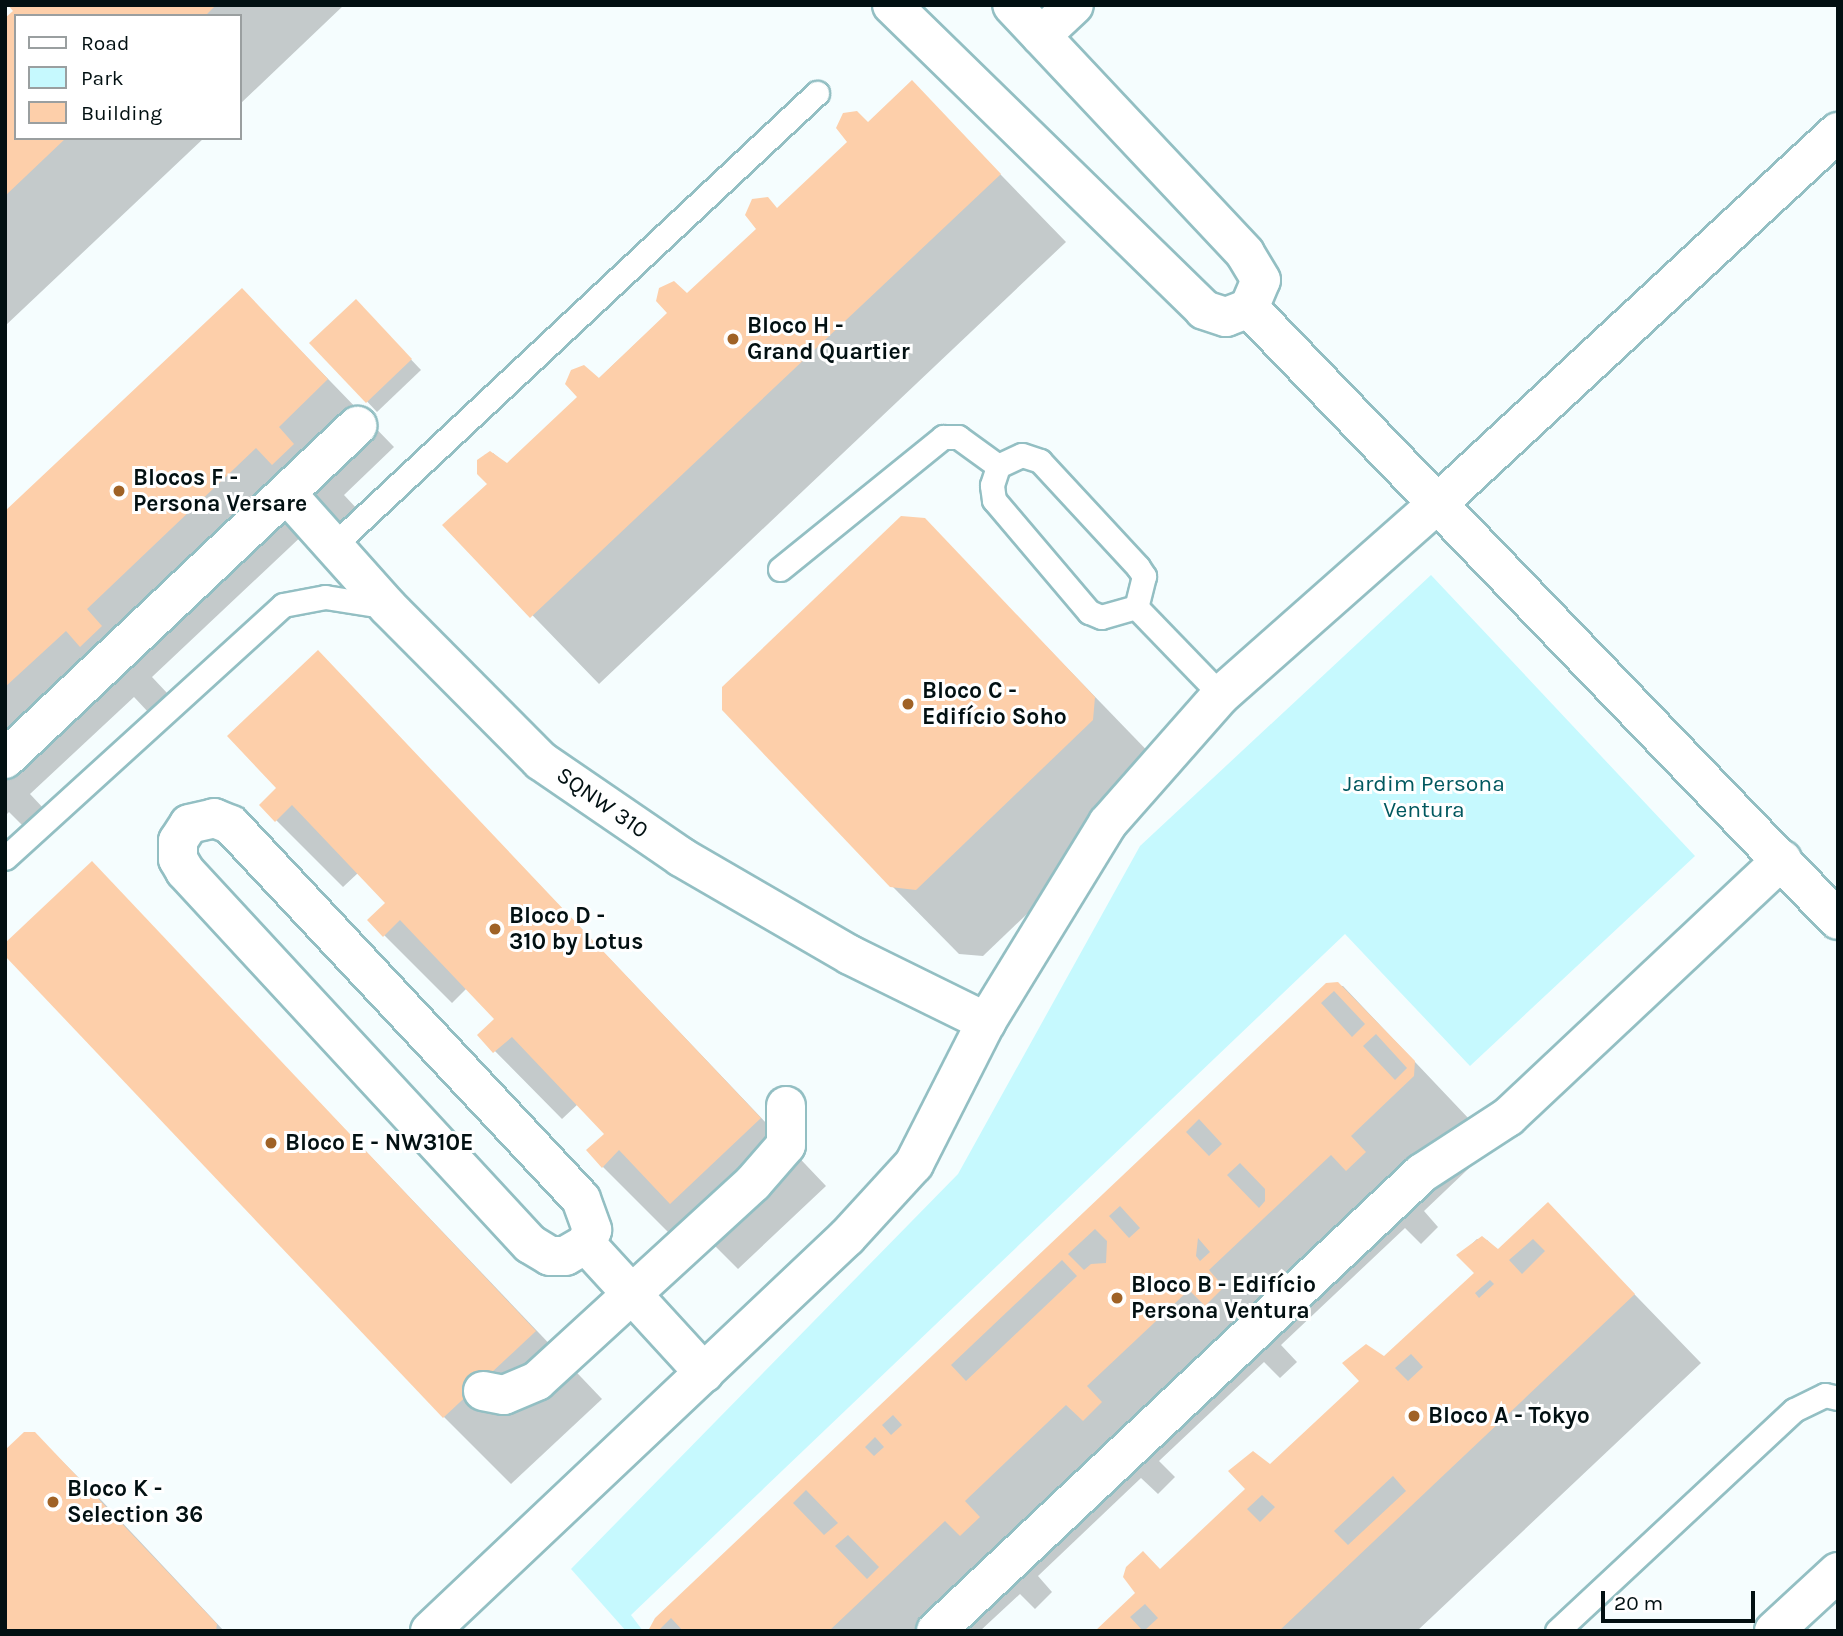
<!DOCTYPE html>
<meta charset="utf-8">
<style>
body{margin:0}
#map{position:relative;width:1843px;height:1636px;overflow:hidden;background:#f5fdfe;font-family:Karla,sans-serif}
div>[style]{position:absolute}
.green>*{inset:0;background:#c6f9fe}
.shadow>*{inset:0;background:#0003}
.building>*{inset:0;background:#fdcfaa}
.roads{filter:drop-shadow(2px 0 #93bfc3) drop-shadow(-2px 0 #93bfc3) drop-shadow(0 2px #93bfc3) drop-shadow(0 -2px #93bfc3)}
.lane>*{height:23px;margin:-11.5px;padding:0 11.5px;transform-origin:11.5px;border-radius:11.5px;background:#fff}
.street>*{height:38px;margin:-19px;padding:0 19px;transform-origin:19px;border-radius:19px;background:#fff}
.dots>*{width:19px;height:19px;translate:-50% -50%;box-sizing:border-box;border:4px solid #fff;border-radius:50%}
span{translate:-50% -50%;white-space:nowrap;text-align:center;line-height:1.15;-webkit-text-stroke:6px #fff;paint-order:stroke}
.poi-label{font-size:23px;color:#021012;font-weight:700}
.left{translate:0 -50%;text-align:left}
.park-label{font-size:23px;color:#00585f}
.street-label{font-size:23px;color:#021012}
.frame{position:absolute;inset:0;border:7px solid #021012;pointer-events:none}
.legend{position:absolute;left:14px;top:14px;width:228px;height:126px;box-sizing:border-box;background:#fff;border:2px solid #9a9fa0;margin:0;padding:9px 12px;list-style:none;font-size:21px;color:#021012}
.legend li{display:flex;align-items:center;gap:14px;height:35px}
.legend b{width:35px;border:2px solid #9a9fa0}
.scale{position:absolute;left:1601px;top:1591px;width:154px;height:32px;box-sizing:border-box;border:4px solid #021012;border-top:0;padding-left:9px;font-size:21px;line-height:24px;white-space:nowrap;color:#021012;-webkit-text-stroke:5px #fff;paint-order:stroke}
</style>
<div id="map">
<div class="green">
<div style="clip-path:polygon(1431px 575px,1695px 856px,1470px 1066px,1345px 934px,631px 1615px,643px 1631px,626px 1631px,571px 1569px,958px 1174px,1140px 846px)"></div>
</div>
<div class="shadow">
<div style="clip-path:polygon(10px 5px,344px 5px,240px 104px,240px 16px,16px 16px,16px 138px,204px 138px,5px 326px,5px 21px,16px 11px)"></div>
<div style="clip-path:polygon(912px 83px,1066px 242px,599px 684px,445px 525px,490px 484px,484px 455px,493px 453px,507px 465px)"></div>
<div style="clip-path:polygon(242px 290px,394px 447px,344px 495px,360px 512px,340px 530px,324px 515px,152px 677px,168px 694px,149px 713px,134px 697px,30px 794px,45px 810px,25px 828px,9px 812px,5px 816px,5px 514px)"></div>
<div style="clip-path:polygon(366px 312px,421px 370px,377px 412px,312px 343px)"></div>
<div style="clip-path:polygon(924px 520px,1161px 765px,1159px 788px,983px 956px,959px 954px,892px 886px)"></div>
<div style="clip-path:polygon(318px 652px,826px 1186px,738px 1269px,686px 1217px,670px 1234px,603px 1167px,606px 1134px,578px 1104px,562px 1119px,479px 1035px,497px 1019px,467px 988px,452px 1003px,369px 920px,387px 903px,358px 873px,343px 887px,261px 805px,279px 788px)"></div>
<div style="clip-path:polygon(92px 864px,602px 1399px,511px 1484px,444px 1417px)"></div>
<div style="clip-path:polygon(1326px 985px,1343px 986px,1489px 1140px,1487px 1151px,1424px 1211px,1438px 1227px,1421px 1244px,1405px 1228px,1281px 1345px,1297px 1362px,1280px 1378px,1264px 1362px,1159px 1461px,1175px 1477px,1158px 1494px,1141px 1478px,1038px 1576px,1052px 1592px,1035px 1609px,1020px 1594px,980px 1631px,651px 1631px)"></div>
<div style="clip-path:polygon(1548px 1205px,1701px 1363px,1417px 1631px,1098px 1631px,1476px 1273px,1459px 1256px,1477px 1239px,1487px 1240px,1498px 1251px)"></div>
<div style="clip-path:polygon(35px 1434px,102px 1501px,224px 1631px,5px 1631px)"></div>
</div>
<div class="building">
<div style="clip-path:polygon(8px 5px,216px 5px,205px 16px,16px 16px,16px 138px,66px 138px,5px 196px,5px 18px,13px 11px)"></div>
<div style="clip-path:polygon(912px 80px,1001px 174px,530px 618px,442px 525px,487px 484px,477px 474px,477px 460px,490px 451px,507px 463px,577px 397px,565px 384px,571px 370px,584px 365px,599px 378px,667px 313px,656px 301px,659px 288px,674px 281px,687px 293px,756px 229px,745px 215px,752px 199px,768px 197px,777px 208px,847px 142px,836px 128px,843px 113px,857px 111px,868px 122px)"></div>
<div style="clip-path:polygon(242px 288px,328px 379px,279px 427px,294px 444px,272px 465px,256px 448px,87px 609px,102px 626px,80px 647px,66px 631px,5px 687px,5px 511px)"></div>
<div style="clip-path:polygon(356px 299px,412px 359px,366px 403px,309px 343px)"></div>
<div style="clip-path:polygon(901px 516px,925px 518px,1095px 697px,1093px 720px,916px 890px,890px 887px,722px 710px,722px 687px)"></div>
<div style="clip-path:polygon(318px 650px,761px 1118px,670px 1204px,619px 1150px,602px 1168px,586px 1150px,604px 1134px,512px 1037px,493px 1053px,477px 1035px,494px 1019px,400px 920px,383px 937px,367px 920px,385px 903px,292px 805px,275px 822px,259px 805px,276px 788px,227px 736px)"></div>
<div style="clip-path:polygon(92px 861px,536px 1331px,443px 1418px,5px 956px,5px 943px)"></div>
<div style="clip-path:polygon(evenodd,1338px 982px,1415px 1061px,1414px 1076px,1351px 1136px,1366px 1152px,1346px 1171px,1331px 1155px,1209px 1270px,1224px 1287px,1205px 1306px,1189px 1290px,1087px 1386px,1102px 1402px,1083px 1421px,1066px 1405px,965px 1501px,980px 1517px,960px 1536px,945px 1521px,829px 1631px,683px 1631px,671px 1618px,658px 1631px,648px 1631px,655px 1618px,1326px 983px,1338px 982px,1334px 991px,1365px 1024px,1352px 1037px,1321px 1003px,1334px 991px,1338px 982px,1376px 1034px,1407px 1068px,1395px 1080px,1363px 1046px,1376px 1034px,1338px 982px,1199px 1119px,1222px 1144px,1209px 1156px,1186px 1132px,1199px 1119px,1338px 982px,1240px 1163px,1265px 1189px,1265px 1201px,1259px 1208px,1227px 1175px,1240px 1163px,1338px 982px,1120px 1206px,1140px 1228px,1129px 1238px,1109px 1216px,1120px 1206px,1338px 982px,1095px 1229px,1107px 1241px,1106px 1263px,1091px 1264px,1084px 1270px,1068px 1254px,1095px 1229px,1338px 982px,1198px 1238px,1210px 1252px,1200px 1261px,1196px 1256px,1198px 1238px,1338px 982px,1062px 1260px,1077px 1276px,966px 1381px,951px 1365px,1062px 1260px,1338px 982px,893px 1415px,902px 1425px,891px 1435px,882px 1425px,893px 1415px,1338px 982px,875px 1437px,884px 1447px,874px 1456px,865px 1447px,875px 1437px,1338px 982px,806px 1490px,838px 1523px,824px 1535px,793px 1503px,806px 1490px,1338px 982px,848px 1535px,879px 1567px,867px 1579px,835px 1546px,848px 1535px)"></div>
<div style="clip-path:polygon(evenodd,1548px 1202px,1635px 1294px,1279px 1631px,1144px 1631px,1158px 1618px,1145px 1604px,1130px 1617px,1143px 1631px,1095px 1631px,1135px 1593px,1123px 1577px,1126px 1567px,1143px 1551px,1160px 1569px,1245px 1489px,1228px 1471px,1253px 1451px,1270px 1464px,1359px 1381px,1342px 1363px,1366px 1344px,1384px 1356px,1474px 1273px,1456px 1255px,1482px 1236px,1498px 1249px,1548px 1202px,1533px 1239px,1545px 1251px,1522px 1274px,1509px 1260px,1533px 1239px,1548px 1202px,1490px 1280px,1494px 1284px,1479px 1298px,1475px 1293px,1490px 1280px,1548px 1202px,1411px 1354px,1423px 1367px,1408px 1381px,1395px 1368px,1411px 1354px,1548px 1202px,1393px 1476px,1406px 1491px,1348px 1545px,1334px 1531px,1393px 1476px,1548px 1202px,1262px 1495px,1275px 1507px,1260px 1522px,1247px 1509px,1262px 1495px)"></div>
<div style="clip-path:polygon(24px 1432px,35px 1432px,217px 1624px,216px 1631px,5px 1631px,5px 1450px)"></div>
</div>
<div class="roads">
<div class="lane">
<div style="left:1022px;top:455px;width:19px;rotate:18deg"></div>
<div style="left:1040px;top:461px;width:144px;rotate:47.2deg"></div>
<div style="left:1138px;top:567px;width:11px;rotate:56deg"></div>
<div style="left:1144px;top:576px;width:32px;rotate:104deg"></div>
<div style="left:1136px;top:607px;width:36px;rotate:164deg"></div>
<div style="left:1101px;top:617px;width:13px;rotate:-157deg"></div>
<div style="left:1089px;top:612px;width:147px;rotate:-130.3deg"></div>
<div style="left:994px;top:500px;width:15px;rotate:-98deg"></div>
<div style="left:992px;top:485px;width:20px;rotate:-72deg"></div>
<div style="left:998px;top:466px;width:26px;rotate:-25deg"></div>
<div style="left:333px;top:546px;width:663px;rotate:-43.11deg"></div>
<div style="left:780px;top:569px;width:210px;rotate:-39deg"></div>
<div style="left:943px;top:437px;width:15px"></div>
<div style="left:958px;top:437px;width:49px;rotate:35.9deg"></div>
<div style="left:1136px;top:607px;width:122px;rotate:46deg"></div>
<div style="left:5px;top:858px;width:376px;rotate:-42.3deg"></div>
<div style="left:283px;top:605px;width:43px;rotate:-10.8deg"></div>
<div style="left:325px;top:597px;width:64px;rotate:9deg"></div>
<div style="left:1557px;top:1631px;width:324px;rotate:-43deg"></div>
<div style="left:1794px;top:1410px;width:34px;rotate:-26deg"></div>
<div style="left:1825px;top:1395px;width:13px;rotate:13deg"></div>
</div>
<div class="street">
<div style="left:892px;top:5px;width:436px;rotate:44.3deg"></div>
<div style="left:1204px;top:310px;width:23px;rotate:18deg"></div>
<div style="left:1226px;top:317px;width:25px;rotate:-21deg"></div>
<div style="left:1249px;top:308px;width:30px;rotate:-67deg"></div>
<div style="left:1261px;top:280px;width:31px;rotate:-121deg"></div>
<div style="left:1245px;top:253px;width:340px;rotate:-133.2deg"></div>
<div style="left:1041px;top:36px;width:45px;rotate:-43.2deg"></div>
<div style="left:1249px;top:308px;width:849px;rotate:46.1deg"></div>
<div style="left:287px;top:494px;width:152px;rotate:48.2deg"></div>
<div style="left:388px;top:607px;width:217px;rotate:45.2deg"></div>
<div style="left:541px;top:761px;width:170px;rotate:34.4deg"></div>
<div style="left:681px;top:857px;width:195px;rotate:30.1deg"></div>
<div style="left:850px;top:955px;width:152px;rotate:26.2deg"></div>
<div style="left:5px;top:759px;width:485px;rotate:-43.4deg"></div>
<div style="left:214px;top:818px;width:18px;rotate:22deg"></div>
<div style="left:231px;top:825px;width:512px;rotate:46.9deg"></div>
<div style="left:581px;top:1199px;width:33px;rotate:70deg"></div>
<div style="left:592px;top:1230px;width:15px;rotate:113deg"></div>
<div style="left:586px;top:1244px;width:24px;rotate:150deg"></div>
<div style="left:565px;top:1256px;width:15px;rotate:180deg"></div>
<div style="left:550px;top:1256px;width:23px;rotate:-149deg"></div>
<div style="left:530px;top:1244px;width:508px;rotate:-132.77deg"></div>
<div style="left:185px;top:871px;width:14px;rotate:-120deg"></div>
<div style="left:178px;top:859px;width:18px;rotate:-90deg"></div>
<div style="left:178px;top:841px;width:20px;rotate:-57deg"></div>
<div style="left:189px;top:824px;width:26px;rotate:-13deg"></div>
<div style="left:586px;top:1244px;width:175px;rotate:47.5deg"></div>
<div style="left:483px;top:1391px;width:21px;rotate:11deg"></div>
<div style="left:504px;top:1395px;width:36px;rotate:-23deg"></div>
<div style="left:537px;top:1381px;width:293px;rotate:-42.5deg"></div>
<div style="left:753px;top:1183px;width:50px;rotate:-49deg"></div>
<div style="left:786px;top:1145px;width:39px;rotate:-90deg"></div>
<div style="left:430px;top:1631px;width:574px;rotate:-43.38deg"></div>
<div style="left:847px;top:1237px;width:99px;rotate:-47.5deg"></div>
<div style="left:914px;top:1164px;width:159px;rotate:-63.1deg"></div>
<div style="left:986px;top:1022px;width:233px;rotate:-58.5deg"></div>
<div style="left:1108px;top:823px;width:171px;rotate:-48.6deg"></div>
<div style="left:1221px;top:695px;width:286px;rotate:-41.5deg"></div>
<div style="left:1435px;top:506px;width:550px;rotate:-42.86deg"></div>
<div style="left:936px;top:1631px;width:668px;rotate:-43.3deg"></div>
<div style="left:1422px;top:1173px;width:103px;rotate:-33.1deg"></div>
<div style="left:1508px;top:1117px;width:376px;rotate:-43.2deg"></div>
<div style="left:1774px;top:1631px;width:87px;rotate:-42.7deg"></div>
</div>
</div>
<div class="dots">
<div style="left:733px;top:339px;background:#9f6226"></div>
<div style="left:119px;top:491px;background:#9f6226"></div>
<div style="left:908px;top:704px;background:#9f6226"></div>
<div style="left:495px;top:929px;background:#9f6226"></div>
<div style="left:271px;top:1143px;background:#9f6226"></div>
<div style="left:1117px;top:1298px;background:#9f6226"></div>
<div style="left:1414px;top:1416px;background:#9f6226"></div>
<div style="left:53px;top:1502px;background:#9f6226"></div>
</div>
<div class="poi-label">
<span class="left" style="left:747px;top:339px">Bloco H -<br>Grand Quartier</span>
<span class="left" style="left:133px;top:491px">Blocos F -<br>Persona Versare</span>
<span class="left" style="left:922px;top:704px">Bloco C -<br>Edifício Soho</span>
<span class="left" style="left:509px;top:929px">Bloco D -<br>310 by Lotus</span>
<span class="left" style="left:285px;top:1143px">Bloco E - NW310E</span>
<span class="left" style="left:1131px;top:1298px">Bloco B - Edifício<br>Persona Ventura</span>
<span class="left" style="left:1428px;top:1416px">Bloco A - Tokyo</span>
<span class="left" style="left:67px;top:1502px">Bloco K -<br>Selection 36</span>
</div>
<div class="park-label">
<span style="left:1424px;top:797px">Jardim Persona<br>Ventura</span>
</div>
<div class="street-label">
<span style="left:602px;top:803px;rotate:35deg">SQNW 310</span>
</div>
<div class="frame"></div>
<ul class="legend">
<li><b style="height:9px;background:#fff"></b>Road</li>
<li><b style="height:19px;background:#c6f9fe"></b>Park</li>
<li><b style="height:19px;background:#fdcfaa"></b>Building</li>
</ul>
<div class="scale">20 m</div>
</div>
